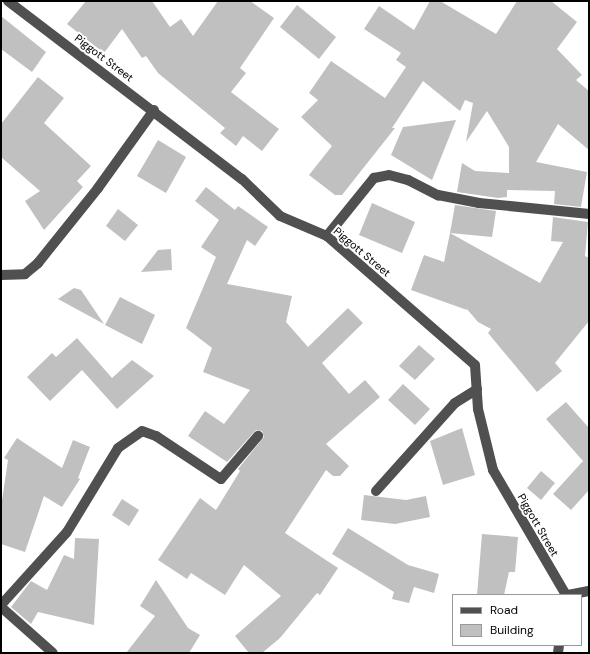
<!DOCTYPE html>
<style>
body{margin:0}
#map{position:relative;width:590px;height:654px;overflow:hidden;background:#fff;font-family:"DM Sans",sans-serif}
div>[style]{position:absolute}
.building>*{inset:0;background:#c0c0c0}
.minor>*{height:10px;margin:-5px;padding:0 5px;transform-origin:5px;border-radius:5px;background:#505050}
span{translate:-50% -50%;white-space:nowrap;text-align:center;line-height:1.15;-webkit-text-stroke:4px #fff;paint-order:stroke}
.street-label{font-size:11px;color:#000}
.frame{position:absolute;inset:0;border:2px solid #000;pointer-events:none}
.legend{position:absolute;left:452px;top:594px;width:130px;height:52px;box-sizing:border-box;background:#fff;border:1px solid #999;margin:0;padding:5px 7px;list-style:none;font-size:12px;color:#000}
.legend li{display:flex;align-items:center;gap:8px;height:20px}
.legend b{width:20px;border:1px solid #999}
</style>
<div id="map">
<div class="building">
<div style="clip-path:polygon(86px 1px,152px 1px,170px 27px,181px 19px,193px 36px,218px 1px,250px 1px,274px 18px,240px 68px,246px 73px,231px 92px,279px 129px,262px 151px,243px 136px,236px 146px,220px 133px,225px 128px,158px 73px,146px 56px,142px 58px,122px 29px,104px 53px,67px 24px)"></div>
<div style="clip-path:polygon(430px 1px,440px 1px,496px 34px,517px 1px,551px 1px,577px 22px,557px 49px,582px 75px,576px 80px,589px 91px,589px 150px,558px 124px,536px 162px,587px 172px,581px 207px,554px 204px,555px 191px,507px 190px,507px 197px,498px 198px,457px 192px,462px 163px,475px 171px,509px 173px,509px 147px,487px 111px,466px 142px,473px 103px,465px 100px,460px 111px,423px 81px,392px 128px,395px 128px,342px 195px,335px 195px,309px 175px,332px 146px,301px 117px,318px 100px,309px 93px,331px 61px,385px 98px,406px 67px,396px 60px,401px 53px,364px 29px,379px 6px,414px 30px)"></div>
<div style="clip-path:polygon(297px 5px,336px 37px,319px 59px,280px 27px)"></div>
<div style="clip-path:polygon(1px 16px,46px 52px,32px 72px,1px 49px)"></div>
<div style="clip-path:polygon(38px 77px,64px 98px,44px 123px,91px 166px,77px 181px,83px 187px,44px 230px,25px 201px,40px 191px,1px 157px,1px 124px)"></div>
<div style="clip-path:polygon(456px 120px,432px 180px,391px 155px,403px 127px)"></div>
<div style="clip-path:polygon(158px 140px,186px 157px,166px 193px,137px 176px)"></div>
<div style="clip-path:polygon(206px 187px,235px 210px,238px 206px,268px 227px,255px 246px,247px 240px,227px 284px,292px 296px,286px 322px,308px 347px,348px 308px,363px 323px,322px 363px,349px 394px,365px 380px,380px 397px,326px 444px,349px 466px,340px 476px,333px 476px,326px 470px,285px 533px,338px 568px,320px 595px,317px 593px,280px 638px,262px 653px,249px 653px,235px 636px,281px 596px,244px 565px,225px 595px,191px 573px,187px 579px,158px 560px,200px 498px,216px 510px,240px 471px,238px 469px,264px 437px,262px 431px,256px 430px,227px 462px,188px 436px,205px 411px,224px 424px,250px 390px,203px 372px,212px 348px,186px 328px,216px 257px,201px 247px,219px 220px,195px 201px)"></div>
<div style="clip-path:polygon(372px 203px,415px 222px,402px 253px,359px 235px)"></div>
<div style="clip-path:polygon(455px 205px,496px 211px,492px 237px,450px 233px)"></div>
<div style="clip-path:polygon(118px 209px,138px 225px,125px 241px,106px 226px)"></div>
<div style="clip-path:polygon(553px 217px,588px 222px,585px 256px,589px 258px,589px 321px,555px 363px,562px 371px,537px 392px,488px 333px,491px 329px,478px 322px,466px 308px,467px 310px,411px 290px,424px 255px,444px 262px,450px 233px,540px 283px,563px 242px,551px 241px)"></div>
<div style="clip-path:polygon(171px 249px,172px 270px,141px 272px,158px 250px)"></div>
<div style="clip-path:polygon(74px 288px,81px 290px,104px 324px,58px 299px)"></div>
<div style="clip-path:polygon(120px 297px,155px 315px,142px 344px,105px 325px)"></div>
<div style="clip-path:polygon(77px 338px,112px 378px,132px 360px,154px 376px,117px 409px,82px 370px,50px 401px,27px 377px,52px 353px,56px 357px)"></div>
<div style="clip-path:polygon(419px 345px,435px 359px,415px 380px,399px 366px)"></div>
<div style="clip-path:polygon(403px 384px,430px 409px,415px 425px,388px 400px)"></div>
<div style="clip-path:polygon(566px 402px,589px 428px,589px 490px,571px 510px,553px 494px,583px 461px,546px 419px)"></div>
<div style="clip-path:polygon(462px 428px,475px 475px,443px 485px,430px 441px)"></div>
<div style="clip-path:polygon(17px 438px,62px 468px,73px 440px,90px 447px,78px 478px,80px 479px,62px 507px,44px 496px,25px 552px,1px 544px,1px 507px,8px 460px,4px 458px)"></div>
<div style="clip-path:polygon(541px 471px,555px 483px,541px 500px,527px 488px)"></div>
<div style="clip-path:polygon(364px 495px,406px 500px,426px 496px,430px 517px,395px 524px,361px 520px)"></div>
<div style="clip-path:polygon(122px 499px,139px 510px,129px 526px,112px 515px)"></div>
<div style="clip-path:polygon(348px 528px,408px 565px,439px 574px,434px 593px,414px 587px,409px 603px,392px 599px,394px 592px,332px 554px)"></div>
<div style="clip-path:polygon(482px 534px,518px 537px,515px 572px,509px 572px,504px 595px,477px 595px)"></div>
<div style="clip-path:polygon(75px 538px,99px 539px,94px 625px,38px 612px,31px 624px,11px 607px,31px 581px,47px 590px,64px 555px,74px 559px)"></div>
<div style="clip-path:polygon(156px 580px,188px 628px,200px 635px,189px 653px,126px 653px,155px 616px,140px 606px)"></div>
</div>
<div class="minor">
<div style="left:8px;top:1px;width:294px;rotate:37.3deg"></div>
<div style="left:242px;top:179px;width:53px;rotate:44.2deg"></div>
<div style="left:280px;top:216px;width:51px;rotate:23.1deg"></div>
<div style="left:327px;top:236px;width:196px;rotate:41.1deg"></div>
<div style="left:475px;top:365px;width:44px;rotate:86.1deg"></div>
<div style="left:478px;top:409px;width:63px;rotate:76.2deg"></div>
<div style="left:493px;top:470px;width:145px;rotate:59.7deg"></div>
<div style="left:327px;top:236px;width:75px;rotate:-51deg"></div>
<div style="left:374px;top:178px;width:15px;rotate:-11deg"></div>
<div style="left:389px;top:175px;width:20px;rotate:15deg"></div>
<div style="left:408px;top:180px;width:34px;rotate:27deg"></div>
<div style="left:438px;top:195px;width:42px;rotate:11deg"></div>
<div style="left:479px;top:203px;width:111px;rotate:5.7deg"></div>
<div style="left:1px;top:275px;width:24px;rotate:-2deg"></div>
<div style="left:25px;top:274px;width:17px;rotate:-40deg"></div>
<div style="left:38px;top:263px;width:96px;rotate:-51.3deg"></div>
<div style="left:98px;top:188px;width:96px;rotate:-54.3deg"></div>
<div style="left:376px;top:491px;width:118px;rotate:-48.1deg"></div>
<div style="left:455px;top:403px;width:26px;rotate:-32deg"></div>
<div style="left:568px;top:595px;width:21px;rotate:-11deg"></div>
<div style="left:1px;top:605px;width:98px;rotate:-47.9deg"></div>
<div style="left:67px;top:532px;width:98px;rotate:-58.7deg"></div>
<div style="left:118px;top:448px;width:29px;rotate:-35deg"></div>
<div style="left:142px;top:431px;width:15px;rotate:20deg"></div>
<div style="left:156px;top:436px;width:78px;rotate:33.5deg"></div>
<div style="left:221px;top:479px;width:57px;rotate:-49.3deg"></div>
<div style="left:1px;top:607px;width:69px;rotate:41.5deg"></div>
<div style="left:558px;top:653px;width:8px;rotate:-83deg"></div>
</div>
<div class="street-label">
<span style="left:104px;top:58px;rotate:37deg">Piggott Street</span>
<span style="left:362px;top:252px;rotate:40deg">Piggott Street</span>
<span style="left:538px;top:525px;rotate:60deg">Piggott Street</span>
</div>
<div class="frame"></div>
<ul class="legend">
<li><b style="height:5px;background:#505050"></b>Road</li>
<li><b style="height:11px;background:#c0c0c0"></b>Building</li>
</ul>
</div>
